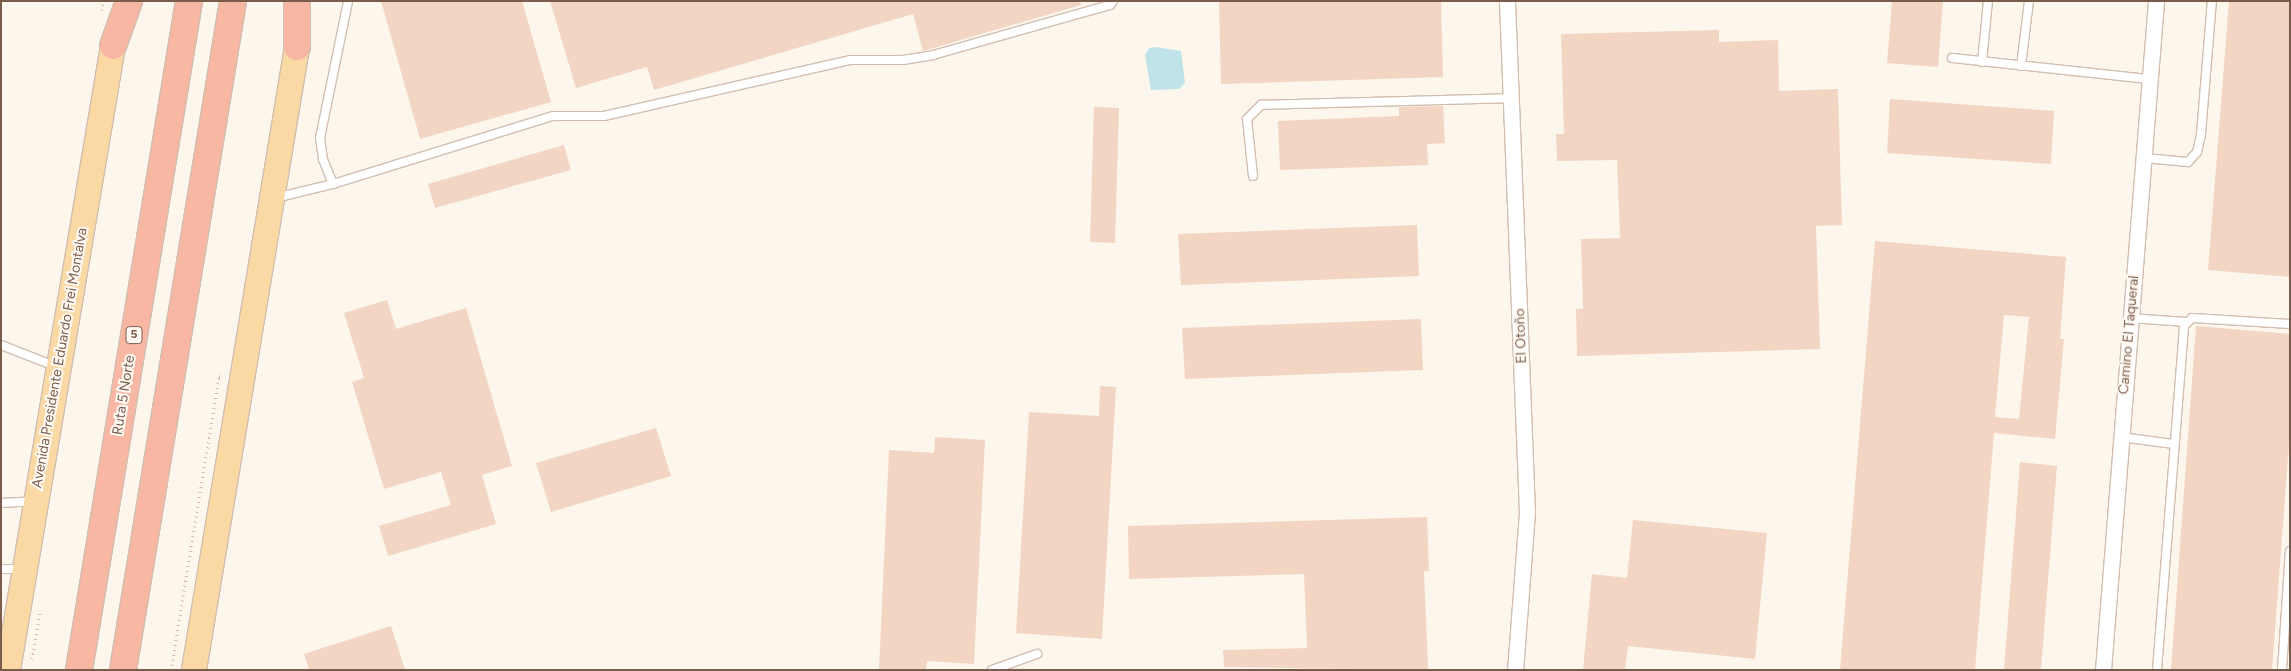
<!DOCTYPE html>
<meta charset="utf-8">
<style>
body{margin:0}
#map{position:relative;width:2291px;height:671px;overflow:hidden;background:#fdf6ec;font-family:Figtree,sans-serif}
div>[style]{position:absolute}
.water>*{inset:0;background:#bfe3e8}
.building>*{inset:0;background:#f3d5c3}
.path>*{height:3px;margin-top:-1.5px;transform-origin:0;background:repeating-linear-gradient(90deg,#d9b8a5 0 1px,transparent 0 5px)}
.roads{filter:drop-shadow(1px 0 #d1beb0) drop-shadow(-1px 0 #d1beb0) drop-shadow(0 1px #d1beb0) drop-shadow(0 -1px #d1beb0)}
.lane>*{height:8px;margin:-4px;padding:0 4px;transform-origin:4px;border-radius:4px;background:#fff}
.street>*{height:15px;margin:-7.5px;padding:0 7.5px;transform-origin:7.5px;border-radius:7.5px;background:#fff}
.primary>*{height:24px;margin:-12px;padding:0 12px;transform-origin:12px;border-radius:12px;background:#fbd9a5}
.highway>*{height:26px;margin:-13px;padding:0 13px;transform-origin:13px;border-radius:13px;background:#f7b7a3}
span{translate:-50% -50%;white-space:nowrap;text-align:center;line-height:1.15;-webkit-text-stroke:4px #fffaf3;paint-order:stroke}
.shield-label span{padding:1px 4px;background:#fffaf3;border:1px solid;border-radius:4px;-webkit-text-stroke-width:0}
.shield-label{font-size:12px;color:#7a5c4d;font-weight:700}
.street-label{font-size:14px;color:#7a5c4d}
.frame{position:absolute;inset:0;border:2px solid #7a5c4d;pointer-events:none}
</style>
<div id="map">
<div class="water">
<div style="clip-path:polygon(1155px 47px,1181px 51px,1185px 83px,1179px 89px,1151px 90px,1145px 55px,1149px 48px)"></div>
</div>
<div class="building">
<div style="clip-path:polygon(381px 1px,522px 1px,551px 102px,420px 139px)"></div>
<div style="clip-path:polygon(550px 1px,1080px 1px,1081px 5px,923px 51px,913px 14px,654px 90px,647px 67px,576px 88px)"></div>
<div style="clip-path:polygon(1219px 1px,1441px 1px,1443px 77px,1221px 84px)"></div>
<div style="clip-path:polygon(1892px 1px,1943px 1px,1938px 67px,1887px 63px)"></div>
<div style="clip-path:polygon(2229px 1px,2290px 1px,2290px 277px,2208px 270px)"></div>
<div style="clip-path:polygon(1719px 30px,1719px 42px,1778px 40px,1779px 91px,1838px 89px,1842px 225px,1816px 226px,1820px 349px,1577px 356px,1576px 309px,1583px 309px,1581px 239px,1620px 238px,1617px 160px,1557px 161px,1556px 134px,1564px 134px,1561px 34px)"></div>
<div style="clip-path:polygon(1890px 99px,2054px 111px,2051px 164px,1887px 153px)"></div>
<div style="clip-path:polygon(1443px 106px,1445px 143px,1427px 144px,1428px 165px,1280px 170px,1278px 121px,1399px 116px,1399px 107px)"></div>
<div style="clip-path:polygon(1094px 107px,1119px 108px,1115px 243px,1090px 242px)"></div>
<div style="clip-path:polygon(564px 145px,571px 170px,435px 208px,428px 184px)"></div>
<div style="clip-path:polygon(1417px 225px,1419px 276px,1181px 285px,1178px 234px)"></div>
<div style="clip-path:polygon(evenodd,1875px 241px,2066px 257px,2060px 339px,2064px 339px,2055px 439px,1994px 433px,1975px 670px,1840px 670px,1875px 241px,2004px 315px,2029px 317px,2019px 419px,1995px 417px,2004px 315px)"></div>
<div style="clip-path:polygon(387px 300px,396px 329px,466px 308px,512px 466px,482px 475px,496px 524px,388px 556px,379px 526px,451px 505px,441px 472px,384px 489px,352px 382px,364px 378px,344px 313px)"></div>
<div style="clip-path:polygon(1421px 319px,1423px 370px,1185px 379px,1182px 328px)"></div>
<div style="clip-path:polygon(2196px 326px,2290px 334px,2290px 431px,2272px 670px,2171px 670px)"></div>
<div style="clip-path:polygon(1100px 386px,1116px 387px,1102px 639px,1016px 633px,1029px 412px,1099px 416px)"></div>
<div style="clip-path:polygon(656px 428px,671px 476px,551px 512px,536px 463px)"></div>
<div style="clip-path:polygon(935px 437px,985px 440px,974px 664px,927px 661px,926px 670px,879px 670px,889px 450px,934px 453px)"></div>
<div style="clip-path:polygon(2020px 462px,2057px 466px,2041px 670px,2004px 670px)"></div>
<div style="clip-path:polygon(1427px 517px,1429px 571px,1424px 571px,1428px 670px,1224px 667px,1223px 650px,1307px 648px,1304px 574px,1129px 579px,1128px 526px)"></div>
<div style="clip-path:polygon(1633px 520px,1767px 533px,1755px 659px,1628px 646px,1625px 670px,1583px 670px,1592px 574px,1627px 578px)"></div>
<div style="clip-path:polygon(391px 626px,405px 670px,309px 670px,304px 654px)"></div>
</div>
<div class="path">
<div style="left:102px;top:10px;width:9px;rotate:-84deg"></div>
<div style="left:32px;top:659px;width:47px;rotate:-80.1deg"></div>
<div style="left:171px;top:670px;width:298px;rotate:-80.7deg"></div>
<div style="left:219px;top:376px;width:4px;rotate:14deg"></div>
</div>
<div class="roads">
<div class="lane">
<div style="left:1952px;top:58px;width:198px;rotate:6.1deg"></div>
<div style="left:1982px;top:62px;width:61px;rotate:-84.4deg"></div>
<div style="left:2021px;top:66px;width:65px;rotate:-83deg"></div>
<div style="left:2145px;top:158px;width:43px;rotate:5.3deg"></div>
<div style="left:2188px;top:162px;width:13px;rotate:-48deg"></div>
<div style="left:2197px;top:152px;width:18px;rotate:-77deg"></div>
<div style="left:2201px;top:134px;width:133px;rotate:-85.3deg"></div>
<div style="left:1253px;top:176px;width:57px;rotate:-96deg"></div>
<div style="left:1247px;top:119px;width:20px;rotate:-45deg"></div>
<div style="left:1261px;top:105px;width:251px;rotate:-1.6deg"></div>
<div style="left:333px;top:184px;width:27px;rotate:-112deg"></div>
<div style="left:323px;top:159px;width:21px;rotate:-98deg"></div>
<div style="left:320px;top:138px;width:140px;rotate:-78.4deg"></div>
<div style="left:275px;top:198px;width:60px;rotate:-13.6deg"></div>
<div style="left:333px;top:184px;width:230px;rotate:-17.2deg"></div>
<div style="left:553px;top:116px;width:51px"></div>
<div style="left:604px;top:116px;width:253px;rotate:-12.8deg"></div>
<div style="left:851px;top:60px;width:52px"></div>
<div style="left:903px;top:60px;width:30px;rotate:-9deg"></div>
<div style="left:933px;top:55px;width:184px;rotate:-15.8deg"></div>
<div style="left:1110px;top:5px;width:5px;rotate:-53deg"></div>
<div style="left:2130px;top:318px;width:56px;rotate:4.1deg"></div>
<div style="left:1px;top:345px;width:60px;rotate:21.4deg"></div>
<div style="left:2121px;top:437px;width:53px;rotate:7.5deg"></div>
<div style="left:1px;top:503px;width:33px;rotate:-3deg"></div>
<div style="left:1px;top:569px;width:22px"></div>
<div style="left:992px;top:670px;width:48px;rotate:-19.6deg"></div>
<div style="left:2157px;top:670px;width:345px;rotate:-85.5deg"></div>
<div style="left:2184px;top:326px;width:11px;rotate:-45deg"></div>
<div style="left:2192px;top:318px;width:98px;rotate:3.5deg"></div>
<div style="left:2282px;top:670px;width:119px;rotate:-86.2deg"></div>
</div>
<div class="street">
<div style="left:1507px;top:1px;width:511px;rotate:87.76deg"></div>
<div style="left:1527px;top:512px;width:158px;rotate:94.3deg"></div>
<div style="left:2103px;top:670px;width:671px;rotate:-85.47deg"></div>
</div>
<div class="primary">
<div style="left:8px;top:670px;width:633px;rotate:-80.45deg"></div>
<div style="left:194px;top:670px;width:631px;rotate:-80.61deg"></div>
</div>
<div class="highway">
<div style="left:297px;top:1px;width:46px;rotate:90deg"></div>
<div style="left:113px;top:46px;width:48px;rotate:-70.4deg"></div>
<div style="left:79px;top:670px;width:678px;rotate:-80.66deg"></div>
<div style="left:123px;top:670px;width:678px;rotate:-80.66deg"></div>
</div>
</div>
<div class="shield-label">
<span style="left:134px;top:335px">5</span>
</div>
<div class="street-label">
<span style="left:2129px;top:335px;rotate:-85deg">Camino El Taqueral</span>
<span style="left:1521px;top:336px;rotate:-92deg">El Otoño</span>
<span style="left:60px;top:358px;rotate:-80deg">Avenida Presidente Eduardo Frei Montalva</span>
<span style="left:124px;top:395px;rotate:-81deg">Ruta 5 Norte</span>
</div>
<div class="frame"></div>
</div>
